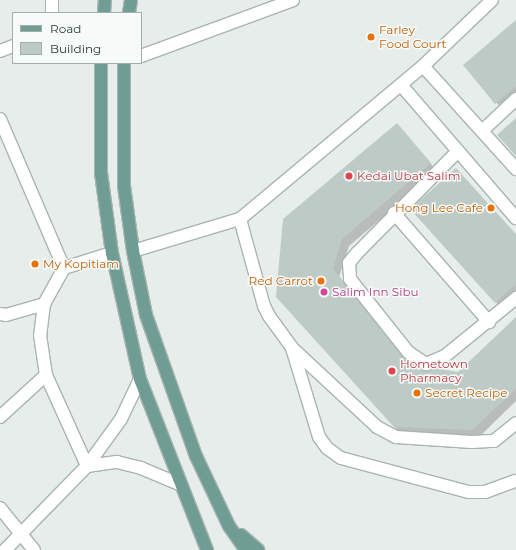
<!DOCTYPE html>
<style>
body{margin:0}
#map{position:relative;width:516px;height:550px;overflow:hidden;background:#e6edea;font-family:Montserrat,sans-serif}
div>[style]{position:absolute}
.shadow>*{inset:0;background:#0003}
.building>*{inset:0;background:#becac6}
.roads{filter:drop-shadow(1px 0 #a9b5b1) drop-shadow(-1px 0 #a9b5b1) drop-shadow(0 1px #a9b5b1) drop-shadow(0 -1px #a9b5b1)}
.minor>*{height:12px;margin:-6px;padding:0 6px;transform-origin:6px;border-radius:6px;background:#fff}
.major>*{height:12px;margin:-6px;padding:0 6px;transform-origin:6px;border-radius:6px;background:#709d93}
.dots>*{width:11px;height:11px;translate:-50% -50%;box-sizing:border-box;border:2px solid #f6faf8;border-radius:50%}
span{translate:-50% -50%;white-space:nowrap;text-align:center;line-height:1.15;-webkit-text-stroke:3px #f6faf8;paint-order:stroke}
.food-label{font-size:12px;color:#c56008}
.left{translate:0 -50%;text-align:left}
.right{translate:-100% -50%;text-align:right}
.health-label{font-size:12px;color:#be3a42}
.hotel-label{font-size:12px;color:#b23c85}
.legend{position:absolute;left:12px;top:12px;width:130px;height:52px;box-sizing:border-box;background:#f6faf8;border:1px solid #a3aeab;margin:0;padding:5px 7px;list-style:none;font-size:12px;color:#273d38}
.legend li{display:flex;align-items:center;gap:8px;height:20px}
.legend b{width:20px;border:1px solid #a3aeab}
</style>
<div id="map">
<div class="shadow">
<div style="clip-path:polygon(516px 22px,516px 99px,503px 110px,464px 65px)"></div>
<div style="clip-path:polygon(403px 131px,437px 171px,349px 246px,339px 277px,415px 365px,458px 373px,516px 318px,516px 401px,479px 437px,401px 434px,277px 296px)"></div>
<div style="clip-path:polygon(412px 209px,516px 235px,516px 297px,502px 309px)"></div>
</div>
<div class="building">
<div style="clip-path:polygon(516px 20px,516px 86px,495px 104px,463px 65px)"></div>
<div style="clip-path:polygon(516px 118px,516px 156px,497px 135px)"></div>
<div style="clip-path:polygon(397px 123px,431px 163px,342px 239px,333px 269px,414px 364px,458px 372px,516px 317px,516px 389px,472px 430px,394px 427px,276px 297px,283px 219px)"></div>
<div style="clip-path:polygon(456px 168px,516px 234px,516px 284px,495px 303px,410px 209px)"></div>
</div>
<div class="roads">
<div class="minor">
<div style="left:52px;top:13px;width:13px;rotate:-90deg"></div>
<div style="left:0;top:51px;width:14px;rotate:-21deg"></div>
<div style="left:141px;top:56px;width:162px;rotate:-20.2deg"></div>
<div style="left:423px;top:66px;width:139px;rotate:47.9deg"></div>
<div style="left:401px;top:85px;width:176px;rotate:49.2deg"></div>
<div style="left:0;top:119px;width:162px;rotate:66.8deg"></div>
<div style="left:64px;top:268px;width:50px;rotate:-17.4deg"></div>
<div style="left:482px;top:131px;width:47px;rotate:-43.3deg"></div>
<div style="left:458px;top:151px;width:144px;rotate:134.7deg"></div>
<div style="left:357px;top:253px;width:13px;rotate:129deg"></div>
<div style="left:349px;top:263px;width:16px;rotate:86deg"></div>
<div style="left:350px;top:279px;width:93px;rotate:51.5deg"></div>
<div style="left:408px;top:352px;width:22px;rotate:34deg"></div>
<div style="left:426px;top:364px;width:21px;rotate:-23deg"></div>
<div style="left:445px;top:356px;width:92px;rotate:-39.2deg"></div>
<div style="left:394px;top:213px;width:145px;rotate:48.9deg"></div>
<div style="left:240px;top:219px;width:90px;rotate:74.6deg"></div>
<div style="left:264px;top:306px;width:11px;rotate:63deg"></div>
<div style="left:269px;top:316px;width:39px;rotate:54deg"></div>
<div style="left:292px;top:348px;width:116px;rotate:42.9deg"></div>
<div style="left:377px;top:427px;width:21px;rotate:28deg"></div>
<div style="left:396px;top:437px;width:76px;rotate:3.8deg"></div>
<div style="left:472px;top:442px;width:22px;rotate:-3deg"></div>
<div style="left:494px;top:441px;width:28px;rotate:-39deg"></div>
<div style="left:133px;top:251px;width:112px;rotate:-16.7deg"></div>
<div style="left:240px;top:219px;width:239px;rotate:-39.9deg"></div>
<div style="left:423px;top:66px;width:95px;rotate:-43.7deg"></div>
<div style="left:64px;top:268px;width:41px;rotate:119.1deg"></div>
<div style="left:44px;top:304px;width:31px;rotate:97deg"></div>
<div style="left:40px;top:335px;width:40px;rotate:81.5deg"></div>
<div style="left:46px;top:375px;width:100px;rotate:65.7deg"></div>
<div style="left:0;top:314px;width:6px;rotate:9deg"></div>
<div style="left:6px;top:315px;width:40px;rotate:-16deg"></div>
<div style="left:292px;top:348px;width:93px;rotate:73.1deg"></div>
<div style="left:319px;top:437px;width:14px;rotate:54deg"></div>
<div style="left:327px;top:448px;width:17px;rotate:36deg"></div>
<div style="left:341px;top:458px;width:132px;rotate:14.9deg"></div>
<div style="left:469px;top:492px;width:16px"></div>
<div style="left:485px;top:492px;width:33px;rotate:-20deg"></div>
<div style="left:0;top:417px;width:62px;rotate:-42.4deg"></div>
<div style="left:87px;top:466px;width:30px;rotate:-8deg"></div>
<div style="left:117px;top:462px;width:25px;rotate:14deg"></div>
<div style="left:141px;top:468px;width:41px;rotate:22.8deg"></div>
<div style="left:0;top:508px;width:54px;rotate:51deg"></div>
<div style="left:5px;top:550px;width:117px;rotate:-45.7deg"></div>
<div style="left:87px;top:466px;width:58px;rotate:-54.1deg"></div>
<div style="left:121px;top:419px;width:44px;rotate:-64.6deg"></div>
</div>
<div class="major">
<div style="left:104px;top:13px;width:13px;rotate:-86deg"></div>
<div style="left:129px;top:13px;width:13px;rotate:-81deg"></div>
<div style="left:101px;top:63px;width:110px;rotate:90deg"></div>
<div style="left:101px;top:173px;width:81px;rotate:82.2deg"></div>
<div style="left:112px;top:253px;width:129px;rotate:77.5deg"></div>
<div style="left:140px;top:379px;width:184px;rotate:68.6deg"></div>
<div style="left:124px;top:63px;width:123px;rotate:90deg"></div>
<div style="left:124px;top:186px;width:66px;rotate:82.1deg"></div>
<div style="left:133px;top:251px;width:65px;rotate:78.5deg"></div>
<div style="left:146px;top:315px;width:150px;rotate:70.5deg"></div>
<div style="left:196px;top:456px;width:77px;rotate:64.8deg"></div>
<div style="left:229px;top:526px;width:29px;rotate:55deg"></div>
<div style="left:241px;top:535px;width:23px;rotate:41deg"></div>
</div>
</div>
<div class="dots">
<div style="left:371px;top:37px;background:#e8710a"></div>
<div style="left:349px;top:176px;background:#e0444e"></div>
<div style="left:491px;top:208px;background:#e8710a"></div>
<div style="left:35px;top:264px;background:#e8710a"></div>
<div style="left:321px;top:281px;background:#e8710a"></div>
<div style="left:324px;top:292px;background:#d1479c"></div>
<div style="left:392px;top:371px;background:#e0444e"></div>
<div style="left:417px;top:393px;background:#e8710a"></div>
</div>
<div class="food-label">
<span class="left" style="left:379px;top:37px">Farley<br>Food Court</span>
<span class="right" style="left:483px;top:208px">Hong Lee Cafe</span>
<span class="left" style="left:43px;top:264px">My Kopitiam</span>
<span class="right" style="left:313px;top:281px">Red Carrot</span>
<span class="left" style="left:425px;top:393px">Secret Recipe</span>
</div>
<div class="health-label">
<span class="left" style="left:357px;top:176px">Kedai Ubat Salim</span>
<span class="left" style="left:400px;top:371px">Hometown<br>Pharmacy</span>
</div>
<div class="hotel-label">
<span class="left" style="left:332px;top:292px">Salim Inn Sibu</span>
</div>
<ul class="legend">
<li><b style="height:5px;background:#709d93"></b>Road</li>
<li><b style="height:11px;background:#becac6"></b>Building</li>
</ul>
</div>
